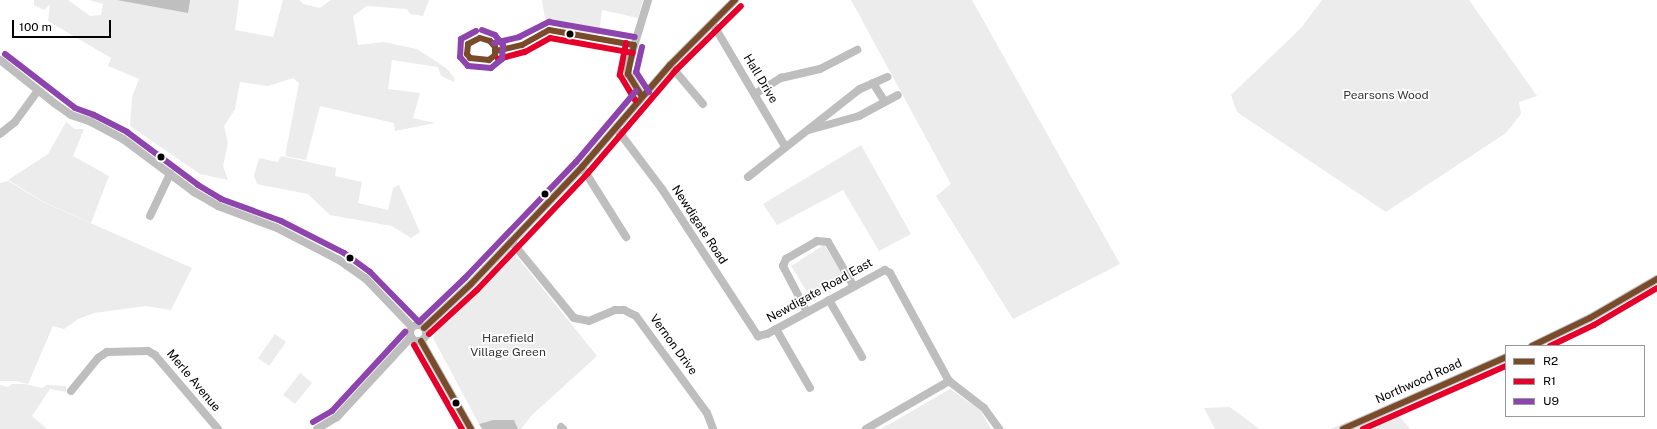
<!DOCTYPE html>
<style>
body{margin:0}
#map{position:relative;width:1657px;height:429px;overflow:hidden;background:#fff;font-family:"Public Sans",sans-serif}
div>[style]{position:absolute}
.green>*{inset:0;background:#ececec}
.water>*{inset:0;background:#bfbfbf}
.minor>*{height:8px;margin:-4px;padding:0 4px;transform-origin:4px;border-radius:4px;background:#bebebe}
.minor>.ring{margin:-4px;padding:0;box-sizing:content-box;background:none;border:8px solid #bebebe;border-radius:50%}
.bus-1>*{height:6px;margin:-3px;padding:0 3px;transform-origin:3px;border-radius:3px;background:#7a4b2a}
.bus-2>*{height:6px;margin:-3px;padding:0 3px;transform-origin:3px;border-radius:3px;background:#e4002b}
.bus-3>*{height:6px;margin:-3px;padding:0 3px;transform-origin:3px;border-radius:3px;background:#8e44ad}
.dots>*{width:11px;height:11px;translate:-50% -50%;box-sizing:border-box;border:2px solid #fff;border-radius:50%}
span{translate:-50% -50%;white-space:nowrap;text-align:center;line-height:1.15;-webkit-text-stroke:3.5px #fff;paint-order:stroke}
.street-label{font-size:12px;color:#000}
.park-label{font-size:12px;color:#333}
.legend{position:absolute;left:1505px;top:345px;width:140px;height:72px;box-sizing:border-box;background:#fff;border:1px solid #999;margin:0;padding:5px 7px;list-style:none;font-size:12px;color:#000}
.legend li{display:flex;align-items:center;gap:8px;height:20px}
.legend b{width:20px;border:1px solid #999}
.scale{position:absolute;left:12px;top:20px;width:99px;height:18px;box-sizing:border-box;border:2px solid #000;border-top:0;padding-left:5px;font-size:12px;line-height:14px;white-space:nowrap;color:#000;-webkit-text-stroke:3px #fff;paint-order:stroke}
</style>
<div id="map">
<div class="green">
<div style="clip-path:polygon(34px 0,68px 0,90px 16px,101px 15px,103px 4px,89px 0,239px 0,235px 30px,273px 37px,283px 0,300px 0,303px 4px,320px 8px,331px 0,429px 0,423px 16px,410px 14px,407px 9px,367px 6px,353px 16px,358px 45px,384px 42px,417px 49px,446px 68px,454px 77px,454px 82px,441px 76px,438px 67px,392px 60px,388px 89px,420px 93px,413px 118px,435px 123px,395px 131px,394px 123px,320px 106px,306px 160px,285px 156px,299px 83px,293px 78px,268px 86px,240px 82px,235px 109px,224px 126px,228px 143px,223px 166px,228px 180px,200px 174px,130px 126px,132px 97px,139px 79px,108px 66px,111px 58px,48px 21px,50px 5px,44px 10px,34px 5px)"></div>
<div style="clip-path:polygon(542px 0,643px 0,638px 18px,602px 10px,599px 35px,560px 29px,555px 21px,545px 19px)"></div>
<div style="clip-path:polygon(851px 0,972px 0,1120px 264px,1013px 319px,936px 196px,951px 184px)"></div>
<div style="clip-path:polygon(1322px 0,1469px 0,1537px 96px,1519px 102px,1521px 114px,1506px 133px,1386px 212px,1237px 112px,1231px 95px,1301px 28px)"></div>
<div style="clip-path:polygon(66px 122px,75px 129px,84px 129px,73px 156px,109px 176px,91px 223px,44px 202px,8px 180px,48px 154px)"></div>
<div style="clip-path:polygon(861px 145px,911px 234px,879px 251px,843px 190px,777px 225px,763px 204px)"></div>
<div style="clip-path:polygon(281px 156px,336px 168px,335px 176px,362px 182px,358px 203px,388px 210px,393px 188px,399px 185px,420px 232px,411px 238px,392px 226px,330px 215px,308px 194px,257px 184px,254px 176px,259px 158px,278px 162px)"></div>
<div style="clip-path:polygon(8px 181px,43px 202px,192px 268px,171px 310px,146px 306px,94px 313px,78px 319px,64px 329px,53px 326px,28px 384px,16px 381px,0 381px,0 183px)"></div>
<div style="clip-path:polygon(824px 245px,847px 281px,812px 300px,791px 266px)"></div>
<div style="clip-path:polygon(510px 248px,597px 356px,532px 415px,521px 429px,518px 429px,514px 420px,493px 420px,479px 424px,433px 338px,439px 326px)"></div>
<div style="clip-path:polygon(275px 334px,286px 342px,269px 366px,258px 358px)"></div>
<div style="clip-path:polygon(300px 373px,312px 383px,295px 404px,283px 395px)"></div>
<div style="clip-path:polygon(12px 384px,25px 384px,42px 388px,47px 385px,66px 386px,66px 392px,50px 389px,32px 416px,47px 429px,0 429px,0 385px,8px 387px)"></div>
<div style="clip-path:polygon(950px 389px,980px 410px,991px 429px,881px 429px)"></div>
<div style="clip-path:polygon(1230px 407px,1259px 429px,1215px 429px,1204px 408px)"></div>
<div style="clip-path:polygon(1397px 413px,1410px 429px,1330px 429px,1347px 422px)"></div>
</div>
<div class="water">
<div style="clip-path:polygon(117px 0,190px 0,188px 13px)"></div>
<div style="clip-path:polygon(493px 420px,514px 420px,518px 429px,482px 429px,479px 424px)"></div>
</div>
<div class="minor">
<div style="left:713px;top:24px;width:142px;rotate:59.5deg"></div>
<div style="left:0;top:60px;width:69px;rotate:38.5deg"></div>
<div style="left:54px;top:103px;width:21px;rotate:35deg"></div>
<div style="left:71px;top:115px;width:21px;rotate:19deg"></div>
<div style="left:91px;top:122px;width:36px;rotate:28deg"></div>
<div style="left:123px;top:139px;width:89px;rotate:36.7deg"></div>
<div style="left:194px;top:192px;width:28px;rotate:30deg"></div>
<div style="left:218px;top:206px;width:63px;rotate:20.4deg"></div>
<div style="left:277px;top:228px;width:70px;rotate:27.3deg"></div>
<div style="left:339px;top:260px;width:32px;rotate:35deg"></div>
<div style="left:365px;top:278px;width:68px;rotate:46.2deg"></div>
<div style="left:670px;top:65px;width:51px;rotate:49.8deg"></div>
<div style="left:873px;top:83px;width:22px;rotate:58deg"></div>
<div style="left:755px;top:94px;width:31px;rotate:-32deg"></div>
<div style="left:781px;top:78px;width:40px;rotate:-13deg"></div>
<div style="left:820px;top:69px;width:42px;rotate:-27.2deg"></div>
<div style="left:642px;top:96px;width:26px;rotate:-122deg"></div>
<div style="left:628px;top:74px;width:8px;rotate:-90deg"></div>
<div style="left:628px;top:66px;width:69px;rotate:-73.1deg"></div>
<div style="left:616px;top:128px;width:76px;rotate:53deg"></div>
<div style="left:662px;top:189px;width:176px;rotate:56.9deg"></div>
<div style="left:758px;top:336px;width:9px;rotate:-13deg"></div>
<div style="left:767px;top:334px;width:134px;rotate:-28.5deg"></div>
<div style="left:885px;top:270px;width:6px;rotate:31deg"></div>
<div style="left:890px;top:273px;width:123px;rotate:61.4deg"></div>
<div style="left:809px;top:130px;width:52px;rotate:-15.6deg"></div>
<div style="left:859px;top:116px;width:44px;rotate:-28.3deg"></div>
<div style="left:0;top:134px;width:19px;rotate:-39deg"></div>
<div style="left:15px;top:122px;width:37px;rotate:-54deg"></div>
<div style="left:582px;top:167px;width:83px;rotate:57.8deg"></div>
<div style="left:748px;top:177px;width:142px;rotate:-38.2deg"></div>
<div style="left:860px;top:89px;width:30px;rotate:-24deg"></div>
<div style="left:150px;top:216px;width:47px;rotate:-64.5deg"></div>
<div style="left:511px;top:241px;width:99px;rotate:50.7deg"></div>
<div style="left:574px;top:318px;width:15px;rotate:11deg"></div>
<div style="left:589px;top:321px;width:28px;rotate:-23deg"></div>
<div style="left:615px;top:310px;width:9px"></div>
<div style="left:624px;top:310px;width:13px;rotate:27deg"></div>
<div style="left:636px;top:316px;width:120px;rotate:53.8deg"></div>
<div style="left:707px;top:413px;width:17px;rotate:69deg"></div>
<div style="left:829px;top:300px;width:66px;rotate:59.9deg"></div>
<div style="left:807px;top:312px;width:52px;rotate:-117.6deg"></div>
<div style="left:783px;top:266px;width:8px;rotate:-67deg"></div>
<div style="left:786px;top:259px;width:36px;rotate:-30deg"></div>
<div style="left:817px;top:241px;width:11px;rotate:5deg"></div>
<div style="left:828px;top:242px;width:50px;rotate:59.8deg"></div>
<div class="ring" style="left:410px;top:325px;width:8px;height:8px"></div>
<div style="left:424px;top:328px;width:64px;rotate:-43.1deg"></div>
<div style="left:471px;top:284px;width:161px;rotate:-46.5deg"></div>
<div style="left:582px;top:167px;width:135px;rotate:-49.2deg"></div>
<div style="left:670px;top:65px;width:92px;rotate:-45deg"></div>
<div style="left:776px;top:329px;width:68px;rotate:60deg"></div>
<div style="left:421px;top:341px;width:101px;rotate:60.4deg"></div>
<div style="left:1532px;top:346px;width:64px;rotate:-25.8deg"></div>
<div style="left:1590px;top:318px;width:78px;rotate:-30.2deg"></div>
<div style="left:71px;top:391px;width:43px;rotate:-50.7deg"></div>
<div style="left:98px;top:358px;width:11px;rotate:-34deg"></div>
<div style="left:107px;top:352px;width:41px;rotate:-1.4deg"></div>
<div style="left:148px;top:351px;width:8px;rotate:30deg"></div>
<div style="left:155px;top:355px;width:97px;rotate:49.6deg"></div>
<div style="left:561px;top:427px;width:3px;rotate:45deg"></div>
<div style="left:317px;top:429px;width:23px;rotate:-31deg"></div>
<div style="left:337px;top:417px;width:109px;rotate:-47.2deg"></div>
<div style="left:866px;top:429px;width:96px;rotate:-30deg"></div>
<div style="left:949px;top:381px;width:44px;rotate:37.6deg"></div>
<div style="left:984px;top:408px;width:26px;rotate:54deg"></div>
<div style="left:1343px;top:429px;width:178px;rotate:-23.8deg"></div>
</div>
<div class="bus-1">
<div style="left:480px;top:38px;width:10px;rotate:17deg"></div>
<div style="left:490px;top:41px;width:8px;rotate:50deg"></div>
<div style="left:495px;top:47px;width:8px;rotate:90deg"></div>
<div style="left:495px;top:55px;width:8px;rotate:140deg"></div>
<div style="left:489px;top:60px;width:19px;rotate:-174deg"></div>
<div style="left:470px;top:58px;width:5px;rotate:-127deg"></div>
<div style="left:467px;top:54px;width:10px;rotate:-84deg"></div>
<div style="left:468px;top:44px;width:13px;rotate:-27deg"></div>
<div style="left:634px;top:45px;width:30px;rotate:102deg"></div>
<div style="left:628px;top:74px;width:26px;rotate:58deg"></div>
<div style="left:496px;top:51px;width:27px;rotate:-13deg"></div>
<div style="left:522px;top:45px;width:31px;rotate:-29deg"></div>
<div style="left:549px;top:30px;width:86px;rotate:10deg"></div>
<div style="left:424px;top:328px;width:64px;rotate:-43.1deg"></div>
<div style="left:471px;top:284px;width:161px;rotate:-46.5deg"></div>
<div style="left:582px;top:167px;width:135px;rotate:-49.2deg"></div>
<div style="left:670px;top:65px;width:92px;rotate:-45deg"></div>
<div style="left:421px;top:341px;width:101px;rotate:60.4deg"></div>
<div style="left:1532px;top:346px;width:64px;rotate:-25.8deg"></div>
<div style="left:1590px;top:318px;width:78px;rotate:-30.2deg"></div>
<div style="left:1343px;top:429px;width:178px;rotate:-23.8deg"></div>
</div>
<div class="bus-2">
<div style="left:626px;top:43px;width:33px;rotate:101deg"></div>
<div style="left:620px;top:75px;width:29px;rotate:59deg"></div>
<div style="left:498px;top:59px;width:28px;rotate:-15deg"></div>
<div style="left:525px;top:52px;width:29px;rotate:-29deg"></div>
<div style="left:550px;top:38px;width:84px;rotate:10.2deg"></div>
<div style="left:429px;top:334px;width:65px;rotate:-42.5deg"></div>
<div style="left:477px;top:290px;width:161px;rotate:-46.5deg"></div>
<div style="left:588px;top:173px;width:135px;rotate:-49.5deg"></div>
<div style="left:676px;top:70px;width:91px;rotate:-44.6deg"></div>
<div style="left:414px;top:345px;width:97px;rotate:60.3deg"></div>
<div style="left:1550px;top:346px;width:49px;rotate:-25.5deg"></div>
<div style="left:1594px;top:325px;width:73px;rotate:-30.4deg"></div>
<div style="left:1363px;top:429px;width:156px;rotate:-23.8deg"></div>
</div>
<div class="bus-3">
<div style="left:476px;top:31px;width:17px;rotate:152deg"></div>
<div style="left:461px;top:39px;width:18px;rotate:93deg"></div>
<div style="left:460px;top:57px;width:12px;rotate:48deg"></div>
<div style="left:468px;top:66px;width:23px;rotate:5deg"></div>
<div style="left:491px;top:68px;width:14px;rotate:-39deg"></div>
<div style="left:502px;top:59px;width:14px;rotate:-86deg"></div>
<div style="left:503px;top:45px;width:13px;rotate:-129deg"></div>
<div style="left:495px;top:35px;width:14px;rotate:-159deg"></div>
<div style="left:494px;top:43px;width:26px;rotate:-13deg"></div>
<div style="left:519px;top:37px;width:34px;rotate:-27deg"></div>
<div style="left:549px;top:22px;width:87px;rotate:9.9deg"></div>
<div style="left:642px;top:47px;width:26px;rotate:103deg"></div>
<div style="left:636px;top:72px;width:24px;rotate:57deg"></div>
<div style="left:5px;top:54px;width:88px;rotate:37.6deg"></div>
<div style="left:75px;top:108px;width:20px;rotate:20deg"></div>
<div style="left:94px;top:115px;width:37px;rotate:27deg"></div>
<div style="left:127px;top:132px;width:89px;rotate:36.7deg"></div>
<div style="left:198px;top:185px;width:27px;rotate:31deg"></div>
<div style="left:221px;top:199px;width:64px;rotate:20.1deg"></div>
<div style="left:281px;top:221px;width:71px;rotate:26.9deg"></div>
<div style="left:344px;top:253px;width:32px;rotate:36deg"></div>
<div style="left:370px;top:272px;width:69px;rotate:45.6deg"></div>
<div style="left:419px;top:322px;width:64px;rotate:-43.7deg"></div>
<div style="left:465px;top:278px;width:161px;rotate:-46.3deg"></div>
<div style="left:576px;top:162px;width:93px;rotate:-49.8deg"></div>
<div style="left:313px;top:422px;width:22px;rotate:-30deg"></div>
<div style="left:332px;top:411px;width:108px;rotate:-47.3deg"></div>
</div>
<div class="dots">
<div style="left:570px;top:34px;background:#000"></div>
<div style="left:161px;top:157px;background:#000"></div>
<div style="left:545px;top:194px;background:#000"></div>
<div style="left:350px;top:258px;background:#000"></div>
<div style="left:456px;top:403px;background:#000"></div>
</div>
<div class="street-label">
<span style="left:760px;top:79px;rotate:59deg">Hall Drive</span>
<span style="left:699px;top:225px;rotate:57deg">Newdigate Road</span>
<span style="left:820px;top:291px;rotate:-29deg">Newdigate Road East</span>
<span style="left:673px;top:345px;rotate:54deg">Vernon Drive</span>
<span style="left:193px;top:381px;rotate:50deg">Merle Avenue</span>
<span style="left:1419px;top:382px;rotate:-24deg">Northwood Road</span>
</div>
<div class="park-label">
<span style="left:1386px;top:96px">Pearsons Wood</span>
<span style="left:508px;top:346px">Harefield<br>Village Green</span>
</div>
<ul class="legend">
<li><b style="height:5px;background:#7a4b2a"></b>R2</li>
<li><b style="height:5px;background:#e4002b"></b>R1</li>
<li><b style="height:5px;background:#8e44ad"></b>U9</li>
</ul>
<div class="scale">100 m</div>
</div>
